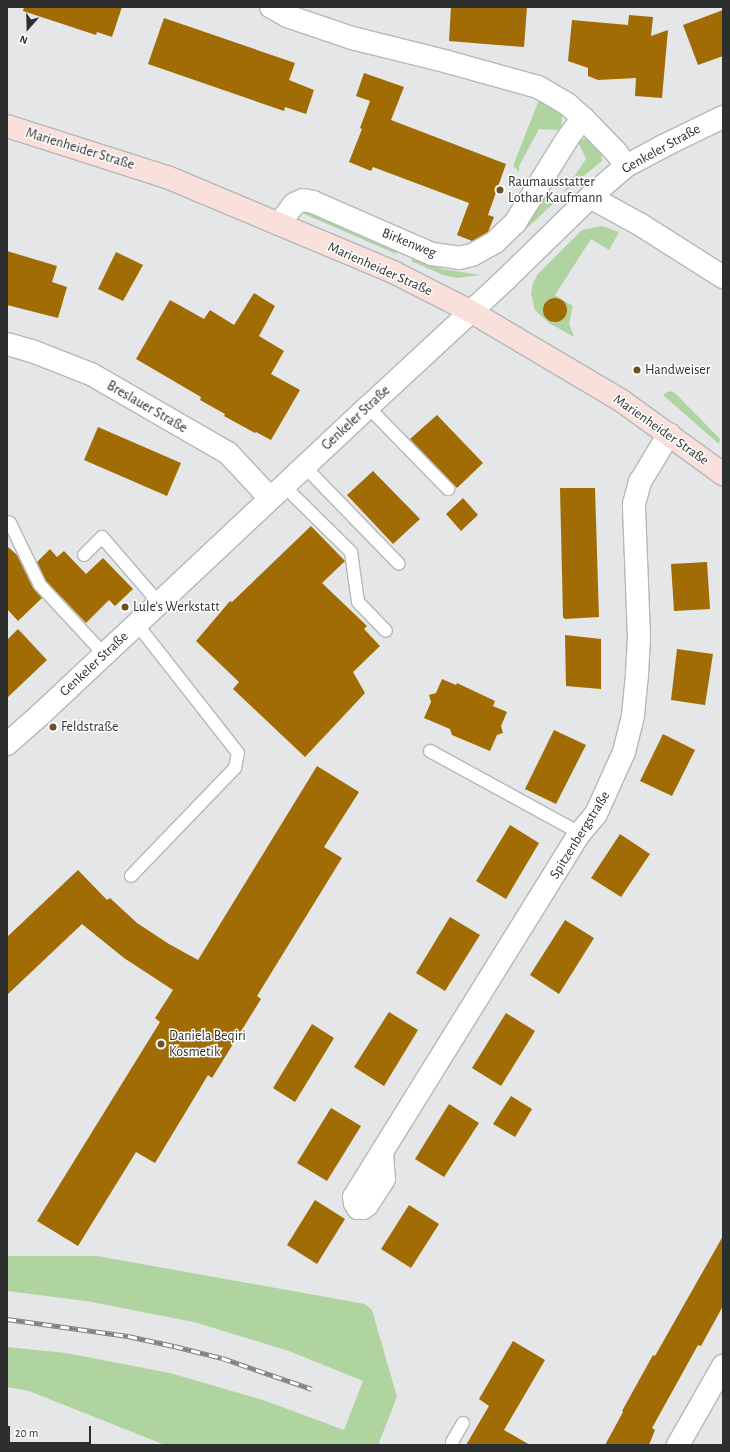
<!DOCTYPE html>
<meta charset="utf-8">
<style>
body{margin:0}
#map{position:relative;width:730px;height:1452px;overflow:hidden;background:#e4e6e8;font-family:"Alegreya Sans",sans-serif}
div>[style]{position:absolute}
.green>*{inset:0;background:#afd4a0}
.building>*{inset:0;background:#a16c03}
.round{border-radius:50%}
.roads{filter:drop-shadow(1px 0 #b6b7b9) drop-shadow(-1px 0 #b6b7b9) drop-shadow(0 1px #b6b7b9) drop-shadow(0 -1px #b6b7b9)}
.lane>*{height:12px;margin:-6px;padding:0 6px;transform-origin:6px;border-radius:6px;background:#fff}
.street>*{height:22px;margin:-11px;padding:0 11px;transform-origin:11px;border-radius:11px;background:#fff}
.primary>*{height:22px;margin:-11px;padding:0 11px;transform-origin:11px;border-radius:11px;background:#f9e0da}
.rail>*{height:4.5px;margin-top:-2.25px;transform-origin:0;background:repeating-linear-gradient(90deg,#fff 0 9px,#7f8182 0 18px);box-sizing:border-box;border-block:1px solid #7f8182}
.dots>*{width:11px;height:11px;translate:-50% -50%;box-sizing:border-box;border:2px solid #fff;border-radius:50%}
span{translate:-50% -50%;white-space:nowrap;text-align:center;line-height:1.15;-webkit-text-stroke:3px #fff;paint-order:stroke}
.street-label{font-size:14px;color:#2d2e2e}
.poi-label{font-size:14px;color:#2d2e2e}
.left{translate:0 -50%;text-align:left}
.frame{position:absolute;inset:0;border:8px solid #2d2e2e;pointer-events:none}
.north{position:absolute;left:8px;top:8px;width:40px;height:40px;-webkit-text-stroke:3px #fff;paint-order:stroke;rotate:200deg;font-size:11px;font-weight:700;line-height:16px;text-align:center;color:#2d2e2e}
.north::after{content:'';display:block;margin:auto;width:14px;height:18px;background:#2d2e2e;clip-path:polygon(50% 0,100% 100%,50% 72%,0 100%)}
.scale{position:absolute;left:8px;top:1426px;width:83px;height:18px;box-sizing:border-box;border:2px solid #2d2e2e;border-top:0;padding-left:5px;font-size:12px;line-height:14px;white-space:nowrap;color:#2d2e2e;-webkit-text-stroke:3px #fff;paint-order:stroke}
</style>
<div id="map">
<div class="green">
<div style="clip-path:polygon(540px 97px,563px 110px,561px 130px,539px 129px,519px 166px,519px 172px,513px 166px)"></div>
<div style="clip-path:polygon(588px 137px,601px 148px,602px 161px,563px 193px,586px 159px,578px 142px)"></div>
<div style="clip-path:polygon(544px 190px,555px 202px,498px 255px,495px 252px)"></div>
<div style="clip-path:polygon(311px 211px,398px 249px,396px 254px,302px 213px)"></div>
<div style="clip-path:polygon(602px 226px,619px 232px,609px 250px,591px 239px,555px 295px,573px 306px,569px 323px,574px 337px,549px 323px,535px 310px,531px 294px,533px 283px,538px 274px,582px 230px)"></div>
<div style="clip-path:polygon(414px 257px,442px 269px,480px 275px,457px 278px,443px 275px,411px 261px)"></div>
<div style="clip-path:polygon(669px 391px,675px 393px,720px 439px,719px 444px,663px 395px)"></div>
<div style="clip-path:polygon(7px 1256px,97px 1256px,365px 1304px,372px 1310px,397px 1397px,378px 1445px,165px 1445px,29px 1391px,7px 1387px,7px 1347px,66px 1353px,170px 1373px,266px 1401px,344px 1430px,363px 1381px,289px 1351px,194px 1322px,86px 1301px,7px 1291px)"></div>
</div>
<div class="building">
<div style="clip-path:polygon(24px 7px,122px 7px,112px 37px,97px 32px,96px 35px,23px 11px)"></div>
<div style="clip-path:polygon(451px 7px,527px 7px,524px 47px,449px 41px)"></div>
<div style="clip-path:polygon(723px 10px,723px 56px,698px 65px,683px 25px)"></div>
<div style="clip-path:polygon(629px 15px,653px 17px,651px 36px,668px 30px,662px 98px,635px 96px,636px 78px,598px 80px,588px 76px,588px 68px,568px 61px,572px 20px,628px 25px)"></div>
<div style="clip-path:polygon(164px 18px,295px 63px,289px 80px,314px 90px,306px 114px,285px 107px,284px 111px,148px 64px)"></div>
<div style="clip-path:polygon(364px 73px,404px 87px,391px 120px,506px 164px,488px 215px,494px 217px,488px 232px,472px 241px,457px 235px,469px 203px,373px 167px,371px 171px,349px 162px,362px 129px,360px 128px,370px 101px,356px 96px)"></div>
<div style="clip-path:polygon(7px 251px,57px 266px,52px 282px,67px 287px,58px 318px,7px 305px)"></div>
<div style="clip-path:polygon(116px 252px,143px 265px,123px 301px,98px 289px)"></div>
<div style="clip-path:polygon(254px 293px,275px 306px,259px 336px,284px 351px,271px 374px,300px 390px,271px 440px,256px 432px,255px 433px,224px 416px,225px 414px,200px 400px,201px 397px,136px 359px,170px 300px,204px 319px,210px 310px,234px 325px)"></div>
<div class="round" style="left:543px;top:298px;width:24px;height:24px"></div>
<div style="clip-path:polygon(437px 415px,483px 463px,457px 488px,410px 439px)"></div>
<div style="clip-path:polygon(98px 427px,181px 463px,167px 496px,84px 460px)"></div>
<div style="clip-path:polygon(373px 471px,420px 519px,393px 544px,347px 495px)"></div>
<div style="clip-path:polygon(560px 488px,595px 488px,599px 617px,565px 619px,563px 617px)"></div>
<div style="clip-path:polygon(463px 498px,478px 515px,461px 531px,446px 514px)"></div>
<div style="clip-path:polygon(311px 526px,345px 561px,322px 583px,367px 626px,364px 629px,380px 646px,353px 672px,365px 693px,305px 757px,233px 689px,239px 682px,196px 641px,230px 601px,232px 602px)"></div>
<div style="clip-path:polygon(7px 546px,17px 555px,33px 588px,42px 598px,18px 621px,7px 609px)"></div>
<div style="clip-path:polygon(50px 549px,57px 557px,64px 551px,86px 574px,103px 558px,133px 589px,115px 606px,109px 600px,86px 623px,46px 581px,37px 562px)"></div>
<div style="clip-path:polygon(707px 562px,710px 609px,674px 611px,671px 564px)"></div>
<div style="clip-path:polygon(18px 629px,47px 660px,7px 698px,7px 640px)"></div>
<div style="clip-path:polygon(565px 635px,601px 639px,601px 689px,566px 686px)"></div>
<div style="clip-path:polygon(677px 649px,713px 654px,705px 705px,671px 700px)"></div>
<div style="clip-path:polygon(442px 679px,456px 685px,457px 683px,495px 701px,493px 706px,507px 712px,501px 726px,503px 733px,497px 735px,490px 751px,452px 735px,450px 729px,424px 718px,431px 702px,429px 695px,436px 693px)"></div>
<div style="clip-path:polygon(554px 730px,586px 745px,556px 804px,525px 789px)"></div>
<div style="clip-path:polygon(663px 734px,695px 750px,672px 796px,640px 781px)"></div>
<div style="clip-path:polygon(317px 766px,359px 792px,324px 847px,342px 858px,257px 996px,261px 999px,212px 1078px,208px 1075px,155px 1163px,136px 1152px,78px 1246px,37px 1221px,160px 1022px,155px 1018px,173px 990px,124px 958px,82px 924px,7px 995px,7px 937px,78px 870px,107px 900px,110px 898px,137px 923px,169px 944px,198px 960px)"></div>
<div style="clip-path:polygon(510px 825px,539px 843px,506px 899px,476px 881px)"></div>
<div style="clip-path:polygon(620px 834px,650px 854px,621px 897px,591px 878px)"></div>
<div style="clip-path:polygon(450px 917px,480px 935px,445px 991px,416px 973px)"></div>
<div style="clip-path:polygon(565px 920px,594px 938px,559px 994px,530px 975px)"></div>
<div style="clip-path:polygon(389px 1012px,418px 1030px,384px 1086px,354px 1067px)"></div>
<div style="clip-path:polygon(506px 1013px,535px 1031px,501px 1086px,472px 1068px)"></div>
<div style="clip-path:polygon(312px 1024px,334px 1038px,295px 1102px,273px 1088px)"></div>
<div style="clip-path:polygon(511px 1096px,532px 1109px,515px 1137px,493px 1124px)"></div>
<div style="clip-path:polygon(449px 1104px,479px 1123px,444px 1177px,415px 1159px)"></div>
<div style="clip-path:polygon(331px 1108px,361px 1126px,327px 1181px,297px 1163px)"></div>
<div style="clip-path:polygon(315px 1200px,345px 1219px,317px 1264px,287px 1245px)"></div>
<div style="clip-path:polygon(409px 1205px,439px 1224px,411px 1268px,381px 1249px)"></div>
<div style="clip-path:polygon(723px 1236px,723px 1306px,701px 1346px,698px 1345px,652px 1428px,655px 1430px,649px 1445px,605px 1445px,623px 1412px,622px 1411px,653px 1355px,655px 1356px)"></div>
<div style="clip-path:polygon(513px 1341px,545px 1360px,504px 1430px,530px 1445px,466px 1445px,489px 1406px,479px 1399px)"></div>
</div>
<div class="roads">
<div class="lane">
<div style="left:368px;top:407px;width:115px;rotate:45.7deg"></div>
<div style="left:304px;top:466px;width:136px;rotate:45.9deg"></div>
<div style="left:284px;top:486px;width:94px;rotate:44.6deg"></div>
<div style="left:351px;top:552px;width:50px;rotate:82deg"></div>
<div style="left:358px;top:602px;width:40px;rotate:46deg"></div>
<div style="left:7px;top:522px;width:3px;rotate:18deg"></div>
<div style="left:10px;top:523px;width:69px;rotate:64.2deg"></div>
<div style="left:40px;top:585px;width:94px;rotate:47.2deg"></div>
<div style="left:84px;top:555px;width:25px;rotate:-45deg"></div>
<div style="left:102px;top:537px;width:87px;rotate:49.2deg"></div>
<div style="left:430px;top:751px;width:171px;rotate:28.7deg"></div>
<div style="left:131px;top:876px;width:150px;rotate:-46.1deg"></div>
<div style="left:235px;top:768px;width:15px;rotate:-79deg"></div>
<div style="left:238px;top:753px;width:164px;rotate:-128.1deg"></div>
<div style="left:453px;top:1445px;width:3px;rotate:-108deg"></div>
<div style="left:452px;top:1442px;width:22px;rotate:-60deg"></div>
</div>
<div class="street">
<div style="left:271px;top:7px;width:18px;rotate:29deg"></div>
<div style="left:287px;top:16px;width:69px;rotate:18.7deg"></div>
<div style="left:352px;top:38px;width:99px;rotate:14deg"></div>
<div style="left:448px;top:62px;width:93px;rotate:15.5deg"></div>
<div style="left:538px;top:87px;width:34px;rotate:30deg"></div>
<div style="left:567px;top:104px;width:21px;rotate:41deg"></div>
<div style="left:583px;top:118px;width:47px;rotate:45.9deg"></div>
<div style="left:616px;top:152px;width:17px;rotate:54deg"></div>
<div style="left:590px;top:197px;width:58px;rotate:28.8deg"></div>
<div style="left:641px;top:225px;width:97px;rotate:32.4deg"></div>
<div style="left:279px;top:224px;width:25px;rotate:-53deg"></div>
<div style="left:294px;top:204px;width:10px;rotate:-24deg"></div>
<div style="left:303px;top:200px;width:10px;rotate:11deg"></div>
<div style="left:313px;top:202px;width:130px;rotate:23.6deg"></div>
<div style="left:432px;top:254px;width:27px;rotate:8deg"></div>
<div style="left:459px;top:258px;width:13px;rotate:-13deg"></div>
<div style="left:472px;top:255px;width:26px;rotate:-29deg"></div>
<div style="left:495px;top:242px;width:28px;rotate:-44deg"></div>
<div style="left:515px;top:223px;width:99px;rotate:-58.2deg"></div>
<div style="left:567px;top:139px;width:26px;rotate:-53deg"></div>
<div style="left:7px;top:344px;width:26px;rotate:16deg"></div>
<div style="left:32px;top:351px;width:63px;rotate:21.3deg"></div>
<div style="left:91px;top:374px;width:158px;rotate:30deg"></div>
<div style="left:228px;top:453px;width:62px;rotate:47deg"></div>
<div style="left:7px;top:744px;width:45px;rotate:-41.4deg"></div>
<div style="left:41px;top:714px;width:449px;rotate:-43.2deg"></div>
<div style="left:368px;top:407px;width:188px;rotate:-42.8deg"></div>
<div style="left:506px;top:279px;width:117px;rotate:-44.3deg"></div>
<div style="left:590px;top:197px;width:48px;rotate:-40.7deg"></div>
<div style="left:626px;top:166px;width:40px;rotate:-28deg"></div>
<div style="left:661px;top:147px;width:69px;rotate:-25.8deg"></div>
<div style="left:382px;top:1153px;width:26px;rotate:86deg"></div>
<div style="left:384px;top:1179px;width:31px;rotate:123deg"></div>
<div style="left:367px;top:1205px;width:5px;rotate:143deg"></div>
<div style="left:363px;top:1208px;width:5px;rotate:180deg"></div>
<div style="left:358px;top:1208px;width:6px;rotate:-121deg"></div>
<div style="left:355px;top:1203px;width:6px;rotate:-99deg"></div>
<div style="left:354px;top:1197px;width:428px;rotate:-58.2deg"></div>
<div style="left:580px;top:833px;width:25px;rotate:-50deg"></div>
<div style="left:596px;top:814px;width:68px;rotate:-65.7deg"></div>
<div style="left:624px;top:752px;width:38px;rotate:-76deg"></div>
<div style="left:633px;top:715px;width:40px;rotate:-84.3deg"></div>
<div style="left:637px;top:675px;width:38px;rotate:-87deg"></div>
<div style="left:639px;top:637px;width:133px;rotate:-92.2deg"></div>
<div style="left:634px;top:504px;width:23px;rotate:-75deg"></div>
<div style="left:640px;top:482px;width:56px;rotate:-58.9deg"></div>
<div style="left:678px;top:1445px;width:91px;rotate:-60.3deg"></div>
</div>
<div class="primary">
<div style="left:7px;top:126px;width:168px;rotate:17.7deg"></div>
<div style="left:167px;top:177px;width:247px;rotate:22.8deg"></div>
<div style="left:395px;top:273px;width:84px;rotate:26.9deg"></div>
<div style="left:470px;top:311px;width:177px;rotate:30.6deg"></div>
<div style="left:622px;top:401px;width:125px;rotate:35.9deg"></div>
</div>
</div>
<div class="rail">
<div style="left:7px;top:1319px;width:122px;rotate:8deg"></div>
<div style="left:128px;top:1336px;width:47px;rotate:12.3deg"></div>
<div style="left:174px;top:1346px;width:49px;rotate:14deg"></div>
<div style="left:222px;top:1358px;width:95px;rotate:19deg"></div>
</div>
<div class="dots">
<div style="left:500px;top:190px;background:#6e4f24"></div>
<div style="left:637px;top:370px;background:#6e4f24"></div>
<div style="left:125px;top:607px;background:#6e4f24"></div>
<div style="left:53px;top:727px;background:#6e4f24"></div>
<div style="left:161px;top:1044px;background:#6e4f24"></div>
</div>
<div class="street-label">
<span style="left:80px;top:149px;rotate:17deg">Marienheider Straße</span>
<span style="left:661px;top:149px;rotate:-29deg">Genkeler Straße</span>
<span style="left:409px;top:243px;rotate:22deg">Birkenweg</span>
<span style="left:380px;top:269px;rotate:24deg">Marienheider Straße</span>
<span style="left:147px;top:407px;rotate:30deg">Breslauer Straße</span>
<span style="left:356px;top:418px;rotate:-43deg">Genkeler Straße</span>
<span style="left:661px;top:430px;rotate:35deg">Marienheider Straße</span>
<span style="left:94px;top:664px;rotate:-43deg">Genkeler Straße</span>
<span style="left:580px;top:835px;rotate:-58deg">Spitzenbergstraße</span>
</div>
<div class="poi-label">
<span class="left" style="left:508px;top:190px">Raumausstatter<br>Lothar Kaufmann</span>
<span class="left" style="left:645px;top:370px">Handweiser</span>
<span class="left" style="left:133px;top:607px">Lule's Werkstatt</span>
<span class="left" style="left:61px;top:727px">Feldstraße</span>
<span class="left" style="left:169px;top:1044px">Daniela Beqiri<br>Kosmetik</span>
</div>
<div class="frame"></div>
<div class="north">N</div>
<div class="scale">20 m</div>
</div>
